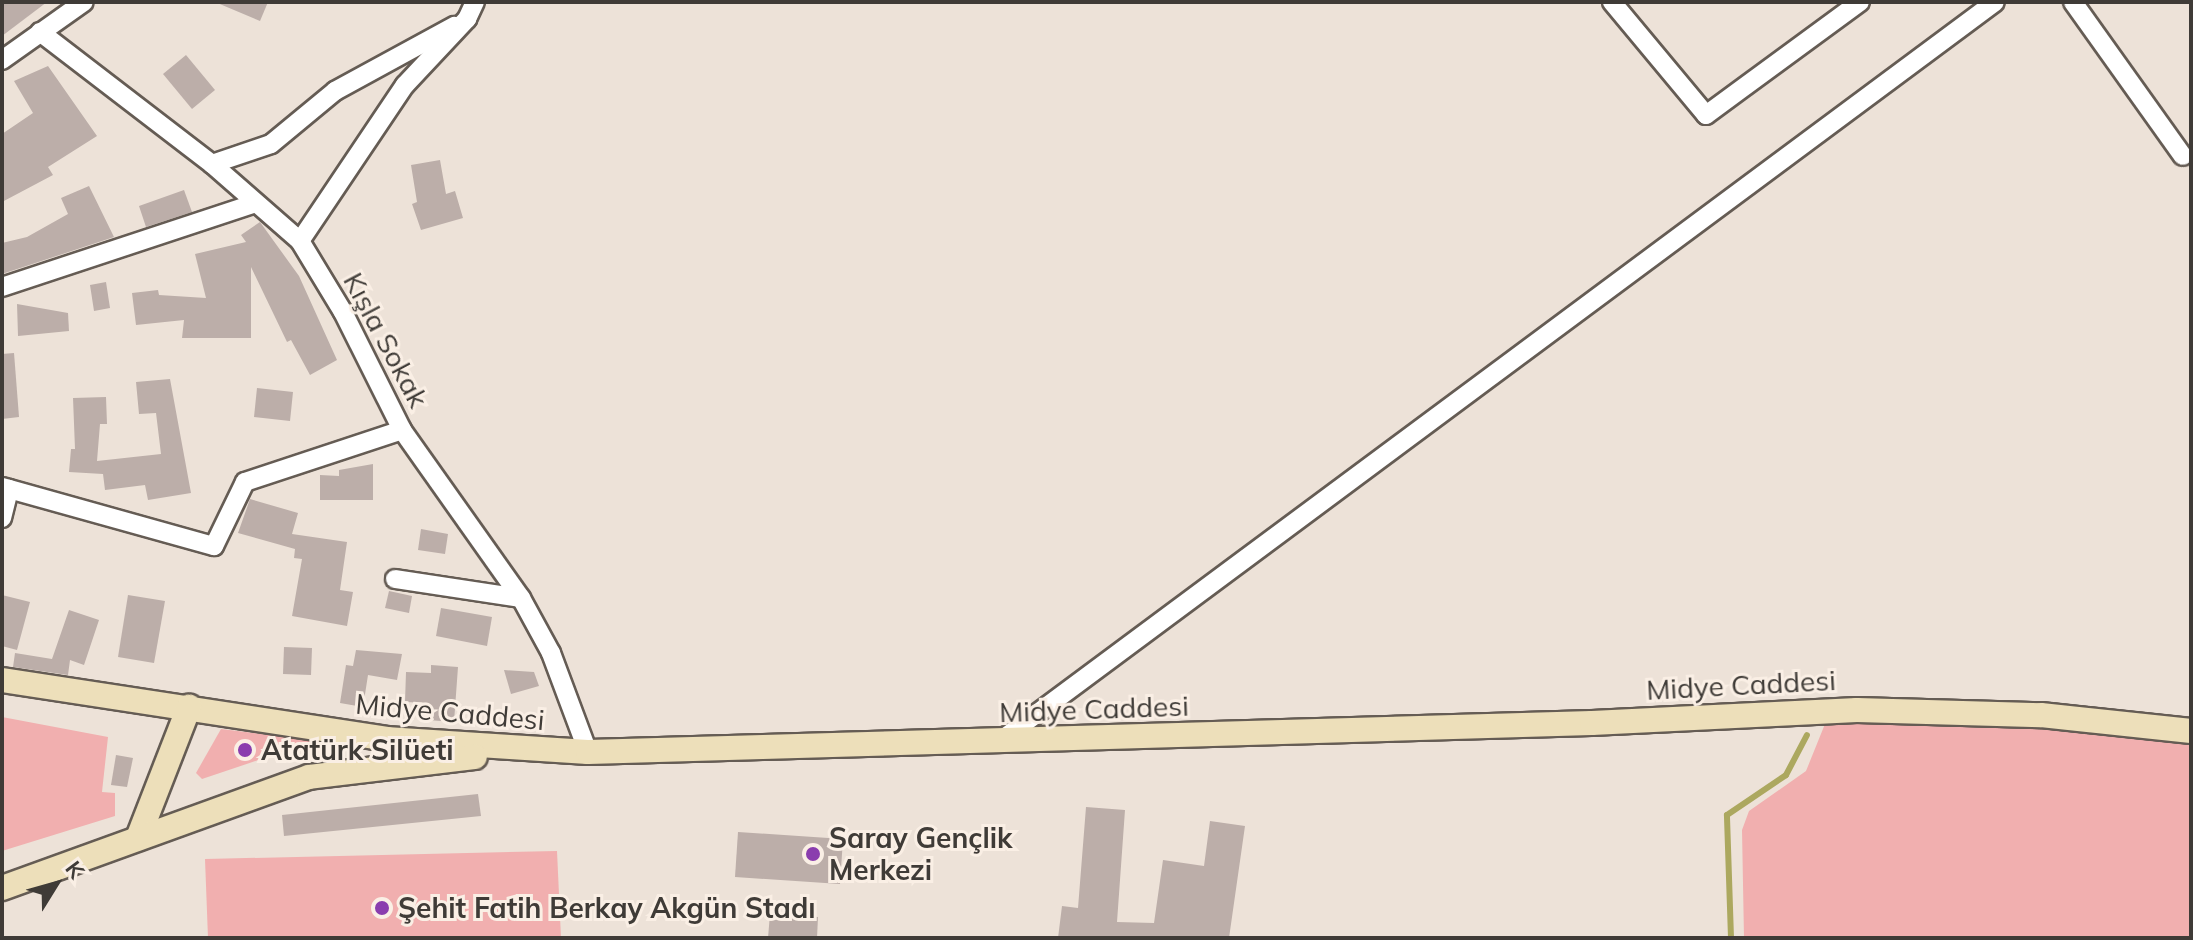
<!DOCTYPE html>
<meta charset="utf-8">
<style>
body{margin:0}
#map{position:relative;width:2193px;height:940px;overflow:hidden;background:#ede2d8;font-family:Mulish,sans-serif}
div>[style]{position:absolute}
.green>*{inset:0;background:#f1afaf}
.stream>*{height:6px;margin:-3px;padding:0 3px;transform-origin:3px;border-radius:3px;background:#aca85f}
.building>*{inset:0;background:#bcaea9}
.roads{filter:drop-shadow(2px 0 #655c54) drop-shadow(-2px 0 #655c54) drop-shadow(0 2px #655c54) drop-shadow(0 -2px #655c54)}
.street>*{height:18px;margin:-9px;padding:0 9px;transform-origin:9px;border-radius:9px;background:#fff}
.secondary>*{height:24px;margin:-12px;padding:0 12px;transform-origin:12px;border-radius:12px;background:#eddfba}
.dots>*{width:22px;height:22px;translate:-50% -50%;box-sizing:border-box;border:4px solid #faefe5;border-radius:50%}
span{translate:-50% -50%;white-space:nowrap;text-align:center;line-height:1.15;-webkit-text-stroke:6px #faefe5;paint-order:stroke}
.street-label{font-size:28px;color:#3f3b37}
.poi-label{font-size:28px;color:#3f3b37;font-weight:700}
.left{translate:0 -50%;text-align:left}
.frame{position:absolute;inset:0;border:4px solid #3f3b37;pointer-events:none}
.north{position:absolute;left:16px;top:844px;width:80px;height:80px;-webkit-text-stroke:6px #faefe5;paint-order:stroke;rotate:53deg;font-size:22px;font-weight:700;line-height:32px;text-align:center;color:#3f3b37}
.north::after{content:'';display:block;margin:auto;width:28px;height:36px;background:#3f3b37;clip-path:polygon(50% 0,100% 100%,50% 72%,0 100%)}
</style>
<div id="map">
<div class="green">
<div style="clip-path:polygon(2px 717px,108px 737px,102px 792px,115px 793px,115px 816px,2px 851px)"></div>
<div style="clip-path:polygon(1827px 719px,1982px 719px,2191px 738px,2191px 938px,1744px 938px,1742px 830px,1749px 811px,1806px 771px)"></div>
<div style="clip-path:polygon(221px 729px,311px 740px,312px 742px,202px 779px,196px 773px)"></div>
<div style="clip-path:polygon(557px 851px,561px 938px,208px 938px,205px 859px)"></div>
</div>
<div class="stream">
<div style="left:1731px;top:938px;width:123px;rotate:-91.9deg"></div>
<div style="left:1727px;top:815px;width:71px;rotate:-34.1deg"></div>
<div style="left:1786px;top:775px;width:45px;rotate:-62.3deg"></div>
</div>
<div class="building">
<div style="clip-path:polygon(2px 2px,47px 2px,2px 36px)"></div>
<div style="clip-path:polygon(215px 2px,268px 2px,260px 21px)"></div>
<div style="clip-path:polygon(186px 55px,215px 90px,192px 109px,163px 74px)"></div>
<div style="clip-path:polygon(48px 66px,97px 136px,48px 167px,53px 175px,2px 202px,2px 134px,33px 113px,14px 81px)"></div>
<div style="clip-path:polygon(440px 160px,446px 194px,455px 191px,463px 218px,421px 230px,412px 204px,417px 202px,411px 165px)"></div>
<div style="clip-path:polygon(89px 186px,114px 237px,2px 274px,2px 243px,27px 237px,68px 214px,61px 198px)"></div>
<div style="clip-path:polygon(184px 190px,192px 212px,146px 227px,139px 206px)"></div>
<div style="clip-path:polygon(260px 222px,299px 276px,337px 360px,310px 375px,291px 340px,287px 342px,251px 267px,251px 338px,182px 338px,184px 320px,136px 325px,132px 293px,158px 290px,159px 295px,206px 298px,195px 254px,246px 242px,241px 235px)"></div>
<div style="clip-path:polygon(106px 282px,110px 308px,94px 311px,90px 285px)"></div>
<div style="clip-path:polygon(17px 304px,68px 313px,69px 331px,18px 336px)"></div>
<div style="clip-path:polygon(14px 353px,19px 417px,2px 419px,2px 354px)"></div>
<div style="clip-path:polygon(170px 379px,191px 493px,148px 500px,145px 485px,105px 490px,103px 474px,69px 472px,71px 449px,75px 449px,73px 398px,106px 397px,107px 424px,100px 424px,97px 461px,161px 454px,156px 413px,139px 414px,136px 382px)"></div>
<div style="clip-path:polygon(257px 388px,293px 392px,290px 421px,254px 417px)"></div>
<div style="clip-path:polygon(373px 464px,373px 500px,320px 500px,320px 475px,339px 476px,339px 470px)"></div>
<div style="clip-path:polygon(250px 499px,298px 513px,292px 534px,347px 542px,340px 590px,353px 592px,347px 626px,292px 616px,302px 559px,294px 558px,295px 549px,238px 533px)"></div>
<div style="clip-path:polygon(421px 529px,448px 534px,445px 554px,418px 550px)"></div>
<div style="clip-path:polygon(389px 591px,412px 596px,409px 613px,385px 608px)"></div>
<div style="clip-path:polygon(2px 595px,30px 602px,17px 650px,2px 646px)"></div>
<div style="clip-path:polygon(128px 595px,165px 601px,154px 663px,118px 657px)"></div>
<div style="clip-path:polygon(441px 608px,492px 617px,487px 646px,436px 636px)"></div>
<div style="clip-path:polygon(69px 610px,99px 620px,84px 665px,70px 660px,68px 675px,13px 667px,15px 653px,52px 659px)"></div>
<div style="clip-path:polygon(284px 647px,312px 648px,311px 675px,283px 674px)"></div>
<div style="clip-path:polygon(356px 650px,402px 654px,397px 680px,368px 675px,363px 707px,340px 703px,346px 665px,353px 666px)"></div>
<div style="clip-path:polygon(431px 665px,458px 667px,454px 722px,428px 720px,429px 703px,405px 702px,406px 672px,431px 673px)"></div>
<div style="clip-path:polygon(504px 670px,534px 672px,539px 686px,511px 694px)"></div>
<div style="clip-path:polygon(116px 755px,133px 758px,127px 787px,111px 785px)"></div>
<div style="clip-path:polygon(478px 794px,481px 816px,284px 836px,282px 815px)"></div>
<div style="clip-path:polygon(1086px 807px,1125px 810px,1117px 922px,1154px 923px,1163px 860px,1204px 866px,1210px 821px,1245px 826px,1229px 938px,1058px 938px,1062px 906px,1078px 908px)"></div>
<div style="clip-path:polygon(738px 832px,843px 839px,840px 884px,735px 877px)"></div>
<div style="clip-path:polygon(770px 914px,818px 917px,817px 938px,768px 938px)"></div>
</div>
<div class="roads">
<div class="street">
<div style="left:1612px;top:2px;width:147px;rotate:50.2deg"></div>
<div style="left:1706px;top:115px;width:191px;rotate:-36.3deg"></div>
<div style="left:2073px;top:2px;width:189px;rotate:54.5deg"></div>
<div style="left:40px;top:32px;width:217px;rotate:37.5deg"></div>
<div style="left:212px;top:164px;width:117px;rotate:41.2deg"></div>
<div style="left:300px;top:241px;width:83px;rotate:58.8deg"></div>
<div style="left:343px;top:312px;width:132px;rotate:63.4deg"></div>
<div style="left:402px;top:430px;width:206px;rotate:54.7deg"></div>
<div style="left:521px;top:598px;width:63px;rotate:61.4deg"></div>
<div style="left:551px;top:653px;width:106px;rotate:69.5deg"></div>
<div style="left:2px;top:60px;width:100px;rotate:-35.3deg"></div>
<div style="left:212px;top:164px;width:62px;rotate:-18.7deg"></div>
<div style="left:271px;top:144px;width:83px;rotate:-39.6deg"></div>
<div style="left:335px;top:91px;width:136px;rotate:-28.6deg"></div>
<div style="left:300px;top:241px;width:188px;rotate:-56.1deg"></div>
<div style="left:405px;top:85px;width:91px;rotate:-46.8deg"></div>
<div style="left:467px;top:19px;width:19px;rotate:-65deg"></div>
<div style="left:2px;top:287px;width:264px;rotate:-18.3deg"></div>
<div style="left:2px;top:487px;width:220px;rotate:15.6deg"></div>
<div style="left:214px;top:546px;width:71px;rotate:-64.2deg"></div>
<div style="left:245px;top:482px;width:165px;rotate:-18.3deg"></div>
<div style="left:2px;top:518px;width:30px;rotate:-76deg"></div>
<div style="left:395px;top:579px;width:127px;rotate:8.6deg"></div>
<div style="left:1000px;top:741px;width:1239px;rotate:-36.6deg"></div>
</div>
<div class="secondary">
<div style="left:2px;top:680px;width:389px;rotate:8.7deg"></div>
<div style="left:386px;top:739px;width:202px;rotate:3.7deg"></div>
<div style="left:588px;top:752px;width:1004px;rotate:-1.65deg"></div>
<div style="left:1592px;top:723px;width:265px;rotate:-2.8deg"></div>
<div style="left:1857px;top:710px;width:184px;rotate:1.6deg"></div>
<div style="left:2041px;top:715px;width:151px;rotate:6.1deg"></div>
<div style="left:138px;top:838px;width:141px;rotate:-68.7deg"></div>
<div style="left:2px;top:888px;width:326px;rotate:-19.9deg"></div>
<div style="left:309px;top:777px;width:167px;rotate:-6.9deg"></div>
</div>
</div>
<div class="dots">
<div style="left:245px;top:750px;background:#8a3dae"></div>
<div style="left:813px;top:854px;background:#8a3dae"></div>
<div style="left:382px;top:908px;background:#8a3dae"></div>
</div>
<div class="street-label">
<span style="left:386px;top:340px;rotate:62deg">Kışla Sokak</span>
<span style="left:1741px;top:685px;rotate:-3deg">Midye Caddesi</span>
<span style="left:1094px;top:709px;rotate:-2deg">Midye Caddesi</span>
<span style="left:450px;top:712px;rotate:5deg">Midye Caddesi</span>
</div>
<div class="poi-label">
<span class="left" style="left:261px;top:750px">Atatürk Silüeti</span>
<span class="left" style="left:829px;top:854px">Saray Gençlik<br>Merkezi</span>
<span class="left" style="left:398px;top:908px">Şehit Fatih Berkay Akgün Stadı</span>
</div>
<div class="frame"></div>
<div class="north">K</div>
</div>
